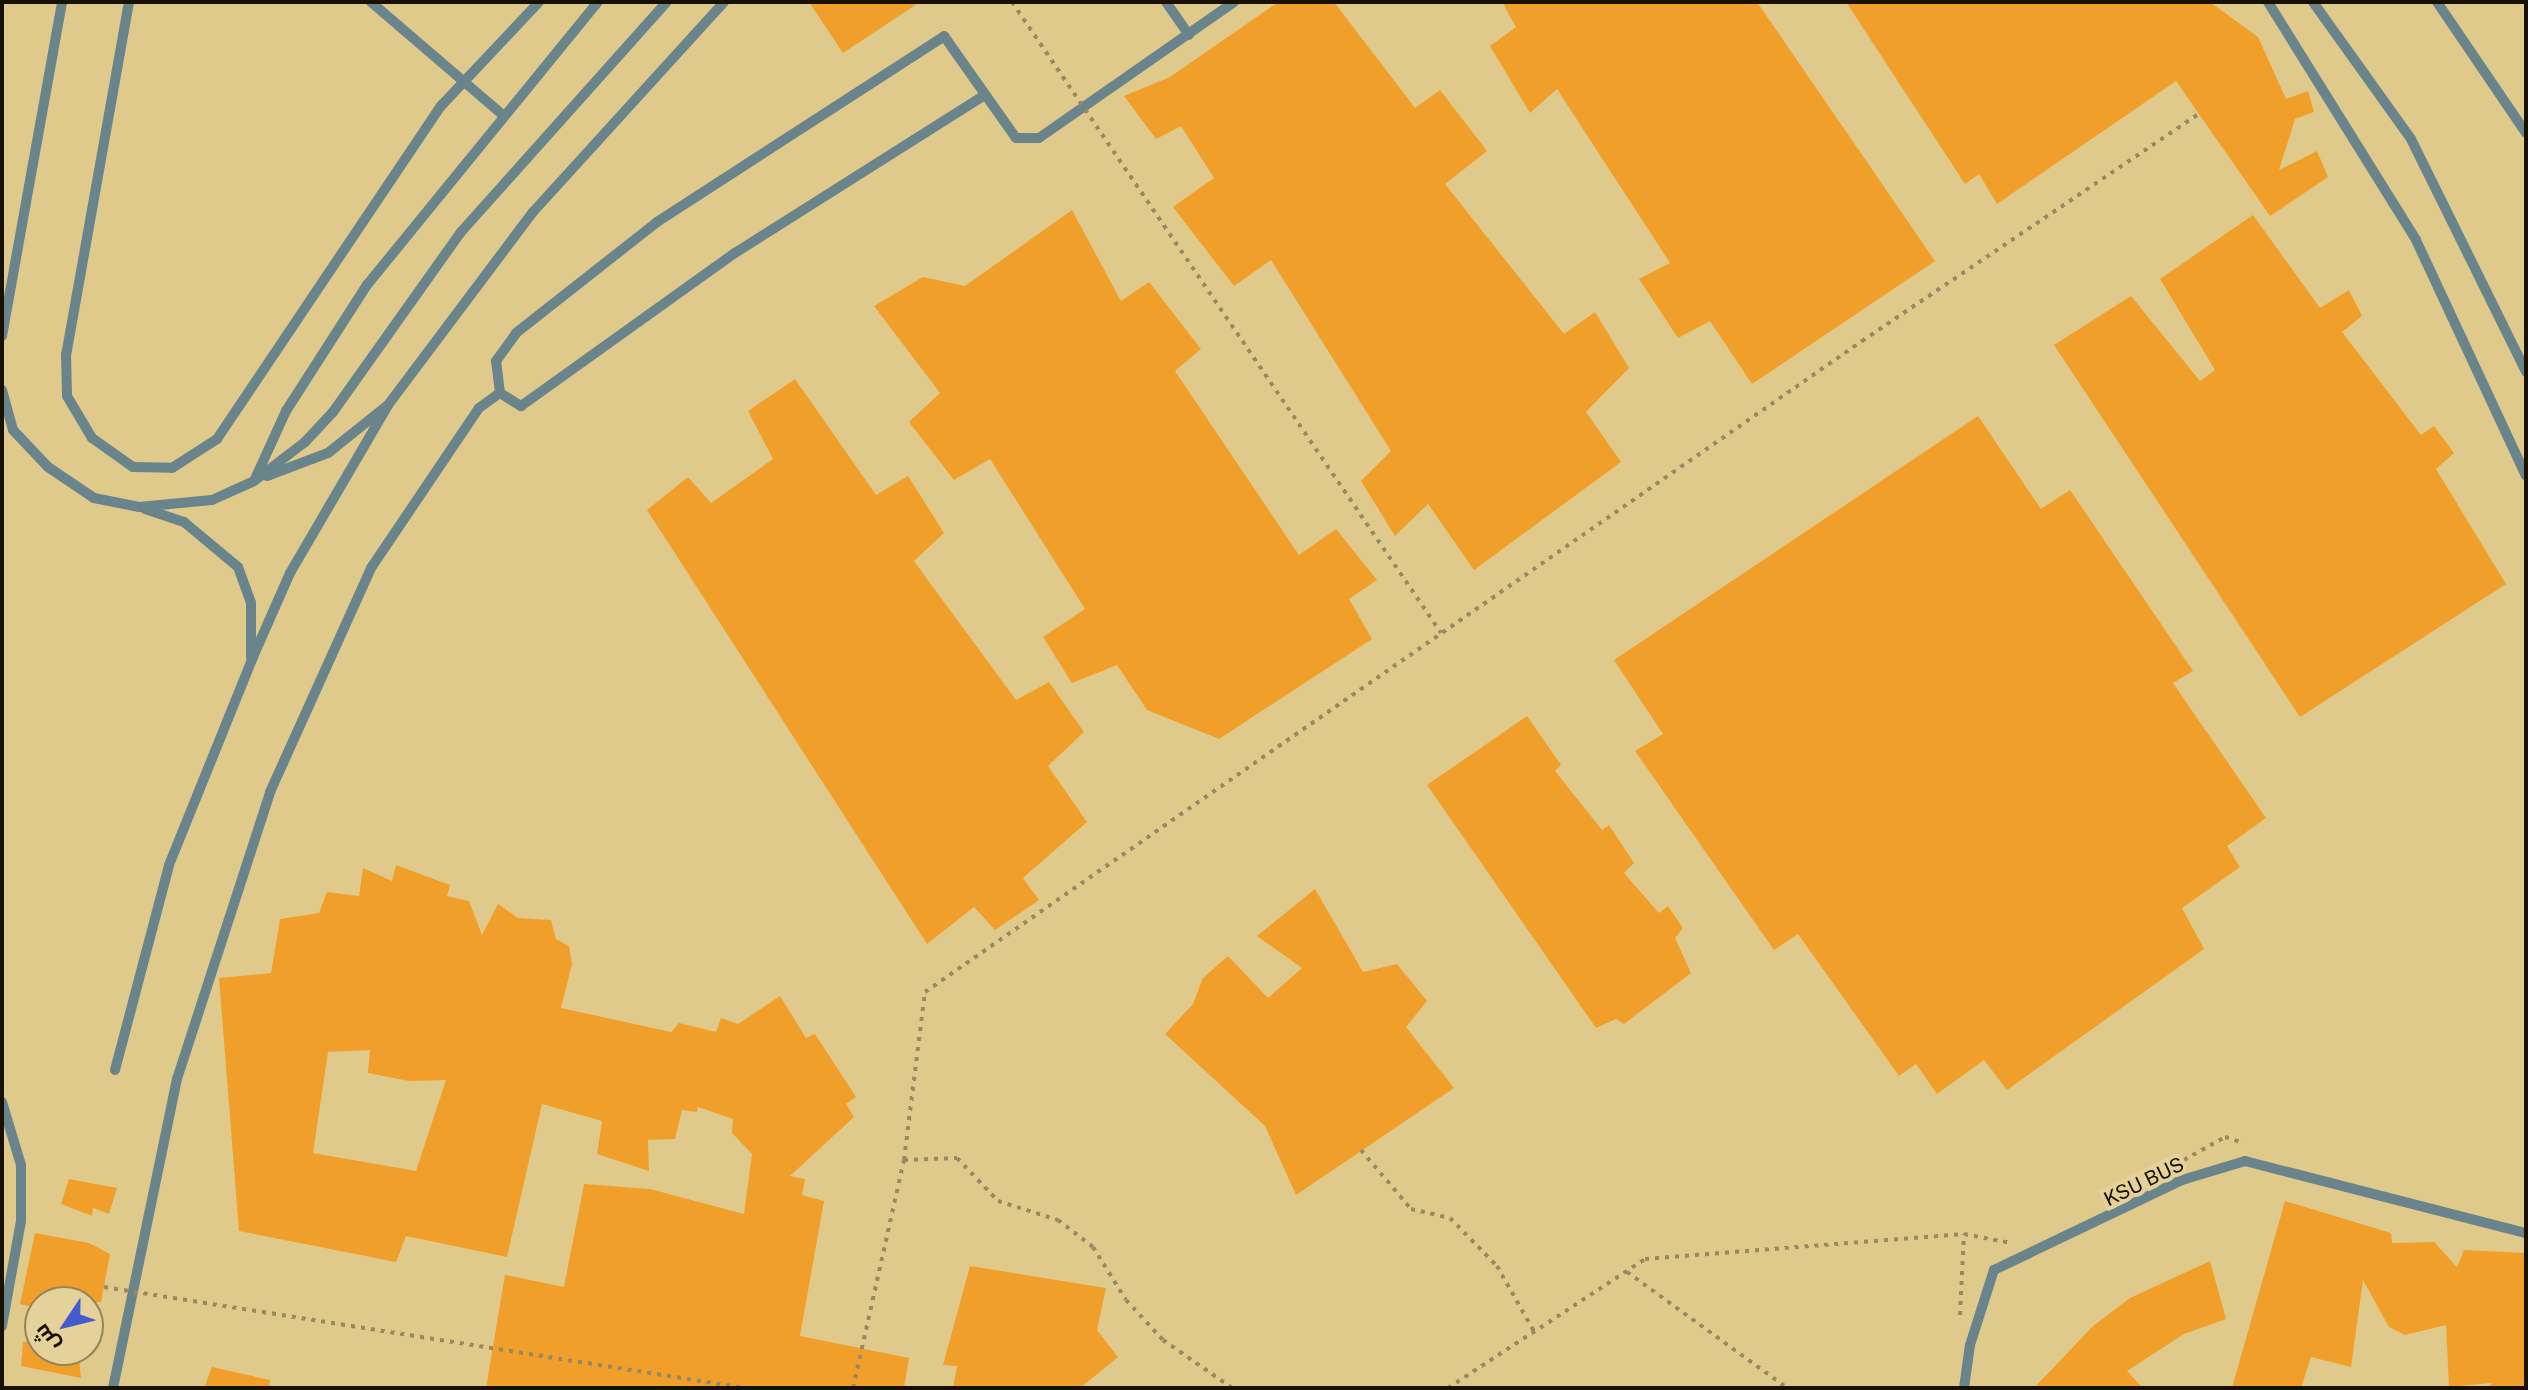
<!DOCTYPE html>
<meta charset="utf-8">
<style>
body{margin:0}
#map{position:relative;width:2528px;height:1390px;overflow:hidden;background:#e5d19a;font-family:"Public Sans",Cairo,sans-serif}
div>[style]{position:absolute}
.built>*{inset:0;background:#e0ca8b}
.building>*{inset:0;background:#f0a02a}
.path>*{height:4px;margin-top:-2px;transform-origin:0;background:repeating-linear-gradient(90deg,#988960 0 4px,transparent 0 10px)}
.service>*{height:10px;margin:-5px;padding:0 5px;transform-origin:5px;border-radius:5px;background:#69858b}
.path-bridge>*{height:4px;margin-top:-2px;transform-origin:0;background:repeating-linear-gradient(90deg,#988960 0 4px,transparent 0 10px)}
span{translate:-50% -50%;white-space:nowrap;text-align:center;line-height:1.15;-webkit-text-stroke:8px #e5d19a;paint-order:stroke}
.street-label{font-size:20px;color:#181100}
.frame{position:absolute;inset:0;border:4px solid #181100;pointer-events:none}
.north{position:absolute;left:24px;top:1286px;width:80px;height:80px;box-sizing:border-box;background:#e5d19a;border:2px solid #93845c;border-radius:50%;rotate:235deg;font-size:22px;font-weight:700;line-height:32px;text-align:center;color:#181100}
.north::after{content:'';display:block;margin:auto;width:28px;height:36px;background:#445bce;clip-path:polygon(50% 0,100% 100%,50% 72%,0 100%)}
</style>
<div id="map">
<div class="built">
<div style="clip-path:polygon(evenodd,2px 2px,2526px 2px,2526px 1388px,2px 1388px,2px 2px,40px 1302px,88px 1302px,88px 1350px,40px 1350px,40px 1302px)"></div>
</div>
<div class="building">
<div style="clip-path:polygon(809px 2px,920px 2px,843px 53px)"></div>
<div style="clip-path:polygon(1278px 2px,1334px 2px,1415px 108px,1440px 90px,1487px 151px,1445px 184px,1564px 334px,1595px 312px,1629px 368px,1586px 412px,1621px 462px,1474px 570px,1428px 504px,1395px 536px,1361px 481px,1391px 451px,1271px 260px,1234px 286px,1173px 207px,1214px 178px,1181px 126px,1156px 139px,1124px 96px,1170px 77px)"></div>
<div style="clip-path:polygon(1502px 2px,1757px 2px,1935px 261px,1752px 384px,1710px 321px,1678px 338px,1639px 279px,1670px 263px,1557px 89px,1530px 113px,1490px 46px,1516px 27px)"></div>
<div style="clip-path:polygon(1846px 2px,2210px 2px,2258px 37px,2286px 99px,2308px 91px,2314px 112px,2295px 119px,2279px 170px,2317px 151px,2328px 177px,2270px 216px,2176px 81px,1997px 204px,1979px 174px,1965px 184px)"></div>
<div style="clip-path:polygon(1072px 210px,1121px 301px,1149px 282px,1201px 349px,1175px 371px,1299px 555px,1336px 529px,1377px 580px,1349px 599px,1372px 639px,1219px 739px,1147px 710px,1117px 665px,1072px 683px,1043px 637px,1085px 609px,990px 459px,954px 480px,909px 422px,940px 393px,874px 306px,923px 277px,965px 286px)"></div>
<div style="clip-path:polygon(2253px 215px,2320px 308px,2349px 290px,2362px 316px,2342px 332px,2421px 435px,2434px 426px,2454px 453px,2436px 469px,2506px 584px,2300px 717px,2054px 345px,2131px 296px,2200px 381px,2215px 370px,2160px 279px)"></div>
<div style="clip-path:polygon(795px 379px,876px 495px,908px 476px,944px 533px,914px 561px,1016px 700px,1049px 682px,1084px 732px,1048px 766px,1087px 822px,1023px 878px,1039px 900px,995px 930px,974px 907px,927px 944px,647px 510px,688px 477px,711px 503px,773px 459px,748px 411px)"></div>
<div style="clip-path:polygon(1978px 416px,2041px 509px,2070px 490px,2193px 671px,2173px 683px,2266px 818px,2227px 846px,2240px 867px,2182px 908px,2204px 949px,2007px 1090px,1984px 1060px,1937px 1094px,1916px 1064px,1899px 1076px,1798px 934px,1774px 950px,1635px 751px,1663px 734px,1614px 660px)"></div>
<div style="clip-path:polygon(1527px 716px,1561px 765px,1555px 771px,1602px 830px,1609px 825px,1634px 863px,1624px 873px,1659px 913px,1668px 906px,1683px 928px,1675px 938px,1691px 973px,1624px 1024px,1616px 1019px,1596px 1028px,1427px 785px)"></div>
<div style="clip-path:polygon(evenodd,396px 865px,450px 885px,447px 896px,469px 901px,482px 935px,498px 904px,518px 918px,551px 920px,556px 939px,569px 946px,572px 964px,561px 1008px,671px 1032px,679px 1023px,716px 1032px,721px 1018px,738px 1024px,780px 996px,806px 1038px,815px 1034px,856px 1097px,846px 1104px,854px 1117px,790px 1176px,805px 1179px,802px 1195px,824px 1201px,800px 1336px,909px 1358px,904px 1388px,486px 1388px,505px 1275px,564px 1287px,584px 1184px,650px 1189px,744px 1214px,752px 1154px,732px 1133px,733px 1119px,698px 1107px,697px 1112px,682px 1110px,675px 1139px,648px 1140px,649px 1171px,597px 1154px,602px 1121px,542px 1104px,507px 1257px,406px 1236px,396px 1262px,239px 1231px,219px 978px,271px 973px,280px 919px,319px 913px,327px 892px,359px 896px,363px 868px,392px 881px,396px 865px,370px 1050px,368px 1073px,409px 1081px,446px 1080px,416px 1171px,313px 1153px,328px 1052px,370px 1050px)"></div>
<div style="clip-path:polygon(1315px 889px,1363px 972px,1397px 964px,1427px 1001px,1406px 1027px,1454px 1088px,1296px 1195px,1265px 1126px,1165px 1034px,1193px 1004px,1203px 978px,1228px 956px,1268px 998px,1302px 968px,1257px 936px)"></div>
<div style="clip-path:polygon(69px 1179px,117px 1188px,109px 1214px,93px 1208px,92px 1216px,61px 1204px)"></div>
<div style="clip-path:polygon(2285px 1201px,2391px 1233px,2392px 1243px,2434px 1242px,2457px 1267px,2464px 1250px,2526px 1253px,2526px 1388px,2490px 1388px,2491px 1383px,2449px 1387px,2446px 1325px,2405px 1335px,2389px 1327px,2363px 1280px,2351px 1367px,2311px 1357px,2301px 1388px,2232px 1388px)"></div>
<div style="clip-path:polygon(35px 1233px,89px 1243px,110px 1254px,101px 1302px,40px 1302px,40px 1309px,20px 1304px)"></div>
<div style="clip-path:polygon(2210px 1261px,2226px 1319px,2184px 1334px,2127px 1371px,2143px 1388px,2034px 1388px,2093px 1326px,2130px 1298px)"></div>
<div style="clip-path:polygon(970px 1266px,1106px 1288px,1097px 1330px,1118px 1357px,1080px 1388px,953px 1388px,957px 1366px,943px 1365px)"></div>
<div style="clip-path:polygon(40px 1339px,40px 1350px,79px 1356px,81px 1378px,21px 1366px,23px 1342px)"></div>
<div style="clip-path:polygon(212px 1367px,270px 1380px,269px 1388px,204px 1388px)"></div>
</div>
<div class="path">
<div style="left:1361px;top:1150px;width:77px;rotate:49.7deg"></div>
<div style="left:1411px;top:1209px;width:40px;rotate:13deg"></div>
<div style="left:1450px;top:1218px;width:67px;rotate:45.6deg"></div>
<div style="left:1497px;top:1266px;width:79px;rotate:60.5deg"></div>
<div style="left:904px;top:1160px;width:53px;rotate:-2.2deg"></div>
<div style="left:957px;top:1158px;width:59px;rotate:46.4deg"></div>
<div style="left:998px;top:1201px;width:63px;rotate:17.6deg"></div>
<div style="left:1058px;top:1220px;width:44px;rotate:37.6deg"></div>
<div style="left:1093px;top:1247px;width:62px;rotate:58.1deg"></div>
<div style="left:1126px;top:1300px;width:54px;rotate:47.2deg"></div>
<div style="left:1163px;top:1340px;width:84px;rotate:34.8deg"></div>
<div style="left:2184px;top:1160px;width:47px;rotate:-29.3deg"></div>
<div style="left:2225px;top:1137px;width:20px;rotate:18deg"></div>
<div style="left:1627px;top:1272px;width:198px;rotate:35.9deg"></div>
<div style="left:1960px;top:1315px;width:81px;rotate:-87.2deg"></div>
<div style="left:853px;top:1388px;width:234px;rotate:-77.4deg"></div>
<div style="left:904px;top:1160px;width:169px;rotate:-82.9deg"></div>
<div style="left:925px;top:992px;width:1141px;rotate:-34.79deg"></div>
<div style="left:1862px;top:341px;width:406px;rotate:-34deg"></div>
<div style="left:1448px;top:1388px;width:235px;rotate:-33.2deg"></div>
<div style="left:1645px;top:1259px;width:320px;rotate:-4.5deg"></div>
<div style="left:1964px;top:1234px;width:48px;rotate:10.8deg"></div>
</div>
<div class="service">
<div style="left:129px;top:2px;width:358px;rotate:100.1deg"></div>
<div style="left:66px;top:354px;width:42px;rotate:88.6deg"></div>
<div style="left:67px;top:396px;width:49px;rotate:59.2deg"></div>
<div style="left:92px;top:438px;width:50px;rotate:35.3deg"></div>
<div style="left:133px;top:467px;width:39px;rotate:1deg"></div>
<div style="left:172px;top:468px;width:54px;rotate:-32.8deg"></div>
<div style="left:217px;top:439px;width:401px;rotate:-56.1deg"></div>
<div style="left:441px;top:106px;width:143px;rotate:-46.7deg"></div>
<div style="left:371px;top:2px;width:174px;rotate:40.6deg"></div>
<div style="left:1166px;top:2px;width:40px;rotate:55.1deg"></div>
<div style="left:2268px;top:2px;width:280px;rotate:58.1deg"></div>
<div style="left:2416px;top:240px;width:260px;rotate:65deg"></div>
<div style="left:2313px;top:2px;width:168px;rotate:54.4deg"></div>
<div style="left:2411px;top:139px;width:260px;rotate:63.7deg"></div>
<div style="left:2437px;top:2px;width:158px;rotate:55.8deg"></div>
<div style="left:2px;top:336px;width:339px;rotate:-79.8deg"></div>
<div style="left:2px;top:390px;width:41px;rotate:74.6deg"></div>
<div style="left:13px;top:430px;width:51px;rotate:46.6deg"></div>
<div style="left:48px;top:467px;width:55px;rotate:34deg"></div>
<div style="left:94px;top:498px;width:46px;rotate:11.3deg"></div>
<div style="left:139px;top:507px;width:73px;rotate:-5.5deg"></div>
<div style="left:212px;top:500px;width:46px;rotate:-24.3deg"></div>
<div style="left:254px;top:481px;width:64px;rotate:-37.4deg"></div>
<div style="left:305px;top:442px;width:41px;rotate:-47deg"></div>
<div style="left:333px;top:412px;width:221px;rotate:-54.6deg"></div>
<div style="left:461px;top:232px;width:309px;rotate:-48.2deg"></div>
<div style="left:500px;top:393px;width:32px;rotate:-97deg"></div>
<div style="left:496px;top:361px;width:34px;rotate:-54deg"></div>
<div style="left:516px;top:333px;width:179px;rotate:-38.2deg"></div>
<div style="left:657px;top:222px;width:342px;rotate:-32.9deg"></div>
<div style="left:944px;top:36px;width:125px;rotate:54.8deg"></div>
<div style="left:1016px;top:138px;width:23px"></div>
<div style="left:1039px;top:138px;width:238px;rotate:-34.9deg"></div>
<div style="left:500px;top:393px;width:25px;rotate:32deg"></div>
<div style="left:521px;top:406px;width:263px;rotate:-35.6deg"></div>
<div style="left:735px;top:253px;width:296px;rotate:-32.3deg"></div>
<div style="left:267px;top:476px;width:65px;rotate:-20.7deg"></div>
<div style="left:328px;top:453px;width:77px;rotate:-38.7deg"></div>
<div style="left:388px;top:405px;width:241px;rotate:-53.1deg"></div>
<div style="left:533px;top:212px;width:284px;rotate:-47.7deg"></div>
<div style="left:255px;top:479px;width:75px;rotate:-65.5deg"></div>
<div style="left:286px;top:411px;width:150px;rotate:-57.3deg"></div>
<div style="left:367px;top:285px;width:365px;rotate:-50.8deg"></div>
<div style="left:145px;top:509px;width:41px;rotate:18.4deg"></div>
<div style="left:184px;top:522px;width:70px;rotate:39.8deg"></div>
<div style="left:238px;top:567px;width:38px;rotate:70deg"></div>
<div style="left:251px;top:603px;width:54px;rotate:90deg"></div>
<div style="left:115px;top:1070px;width:212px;rotate:-75.2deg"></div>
<div style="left:169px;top:865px;width:224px;rotate:-68deg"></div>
<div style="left:253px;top:657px;width:92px;rotate:-66.2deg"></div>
<div style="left:290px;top:573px;width:194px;rotate:-59.7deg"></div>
<div style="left:2px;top:1102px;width:66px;rotate:73.2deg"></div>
<div style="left:21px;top:1165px;width:56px;rotate:90deg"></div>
<div style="left:21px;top:1221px;width:107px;rotate:100.3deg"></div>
<div style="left:113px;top:1388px;width:316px;rotate:-78.3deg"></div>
<div style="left:177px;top:1079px;width:302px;rotate:-72deg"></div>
<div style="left:270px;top:792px;width:246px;rotate:-65.7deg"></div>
<div style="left:371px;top:568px;width:193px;rotate:-56deg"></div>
<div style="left:479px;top:408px;width:26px;rotate:-36deg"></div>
<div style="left:1964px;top:1388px;width:43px;rotate:-82.1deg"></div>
<div style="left:1970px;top:1345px;width:79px;rotate:-72.3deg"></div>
<div style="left:1994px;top:1270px;width:208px;rotate:-25.6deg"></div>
<div style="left:2182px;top:1180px;width:66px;rotate:-16.8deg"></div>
<div style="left:2245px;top:1161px;width:290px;rotate:14.4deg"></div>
</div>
<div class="path-bridge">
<div style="left:1012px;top:2px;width:763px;rotate:55.79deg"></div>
<div style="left:104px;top:1287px;width:649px;rotate:8.95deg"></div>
</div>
<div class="street-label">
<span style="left:2144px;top:1182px;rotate:-26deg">KSU BUS</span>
</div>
<div class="frame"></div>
<div class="north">ش</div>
</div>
